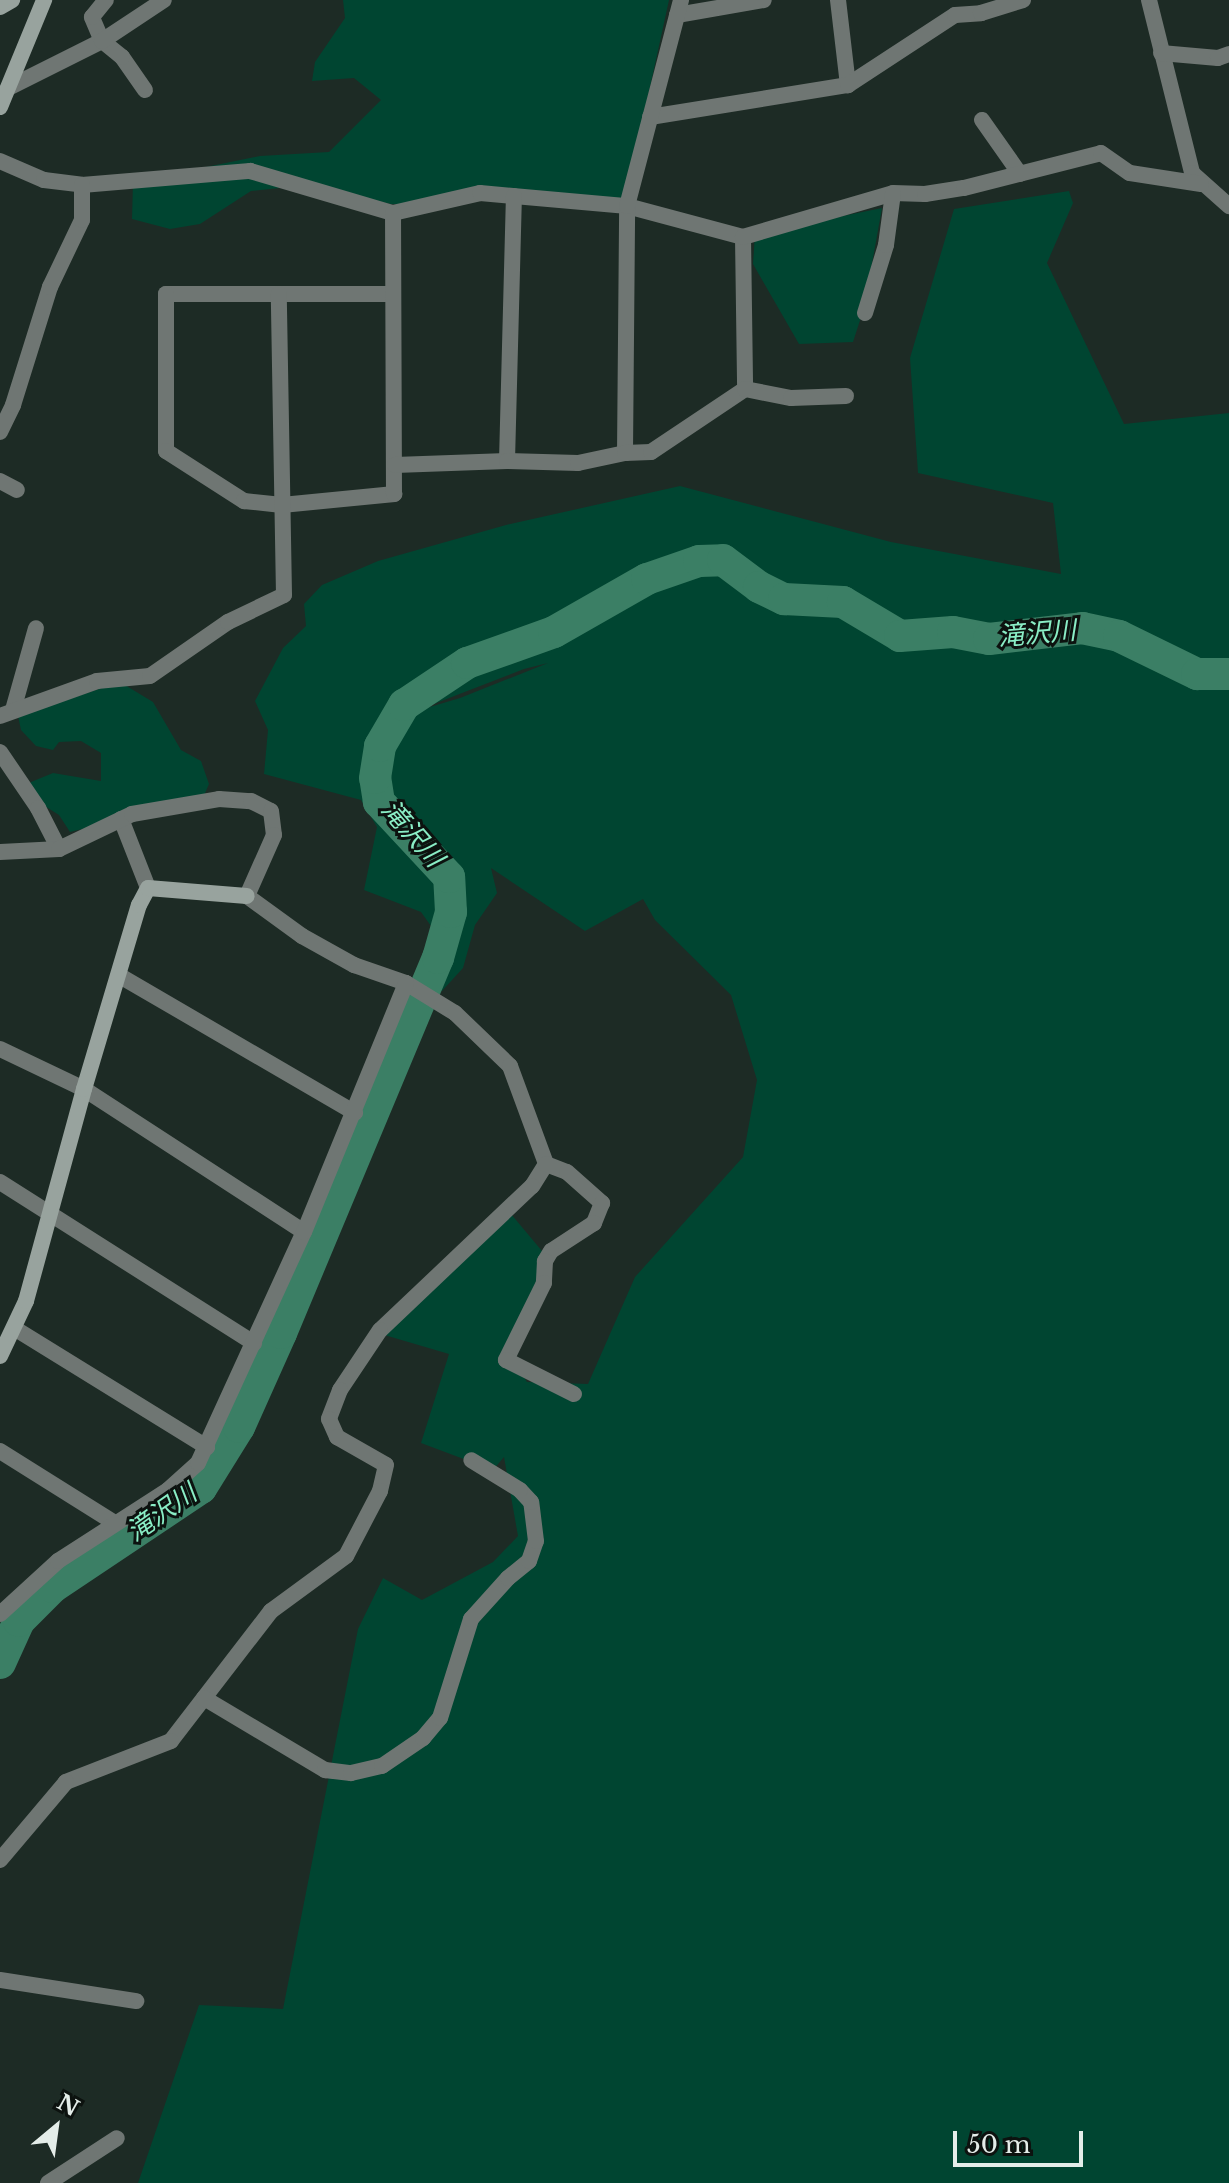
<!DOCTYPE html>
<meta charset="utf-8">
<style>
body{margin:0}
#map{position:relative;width:1229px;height:2183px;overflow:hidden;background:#1d2b25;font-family:"Libre Baskerville","Noto Sans JP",serif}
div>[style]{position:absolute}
.green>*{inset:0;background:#004531}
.river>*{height:32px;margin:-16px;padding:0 16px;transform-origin:16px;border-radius:16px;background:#3b7f65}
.street>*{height:16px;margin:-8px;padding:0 8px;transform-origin:8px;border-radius:8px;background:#6f7673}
.secondary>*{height:16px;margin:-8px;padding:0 8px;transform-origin:8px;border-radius:8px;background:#98a39e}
span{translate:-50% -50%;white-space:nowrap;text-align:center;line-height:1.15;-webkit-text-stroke:6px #0c120f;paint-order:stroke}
.water-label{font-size:26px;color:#8aeec6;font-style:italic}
.north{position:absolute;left:16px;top:2087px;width:80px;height:80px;-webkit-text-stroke:6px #0c120f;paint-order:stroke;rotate:29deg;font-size:22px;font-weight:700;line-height:32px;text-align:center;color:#e4ede9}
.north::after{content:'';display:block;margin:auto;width:28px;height:36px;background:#e4ede9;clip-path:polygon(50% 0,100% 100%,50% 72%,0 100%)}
.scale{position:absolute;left:953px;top:2131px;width:130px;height:36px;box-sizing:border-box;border:4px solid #e4ede9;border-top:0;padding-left:10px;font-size:24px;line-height:28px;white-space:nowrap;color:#e4ede9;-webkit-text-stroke:6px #0c120f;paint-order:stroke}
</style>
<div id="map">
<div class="green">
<div style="clip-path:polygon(343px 0,669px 0,625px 202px,514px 196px,427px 205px,391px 204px,308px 185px,251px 191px,200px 224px,170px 229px,132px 219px,133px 182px,260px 156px,329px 152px,381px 100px,354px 78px,312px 81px,315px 62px,345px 18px)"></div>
<div style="clip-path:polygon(evenodd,1069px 191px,1073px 203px,1047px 263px,1124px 424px,1229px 413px,1229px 2183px,138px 2183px,199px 2005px,283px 2009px,358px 1629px,383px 1578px,422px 1600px,493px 1562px,518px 1536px,504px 1457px,493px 1470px,421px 1443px,449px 1354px,381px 1334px,511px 1214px,542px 1251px,541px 1273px,509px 1353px,527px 1382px,588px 1384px,635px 1277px,743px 1157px,757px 1080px,731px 995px,655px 920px,643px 899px,585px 931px,491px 868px,497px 893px,475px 925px,463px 968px,442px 991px,423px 983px,431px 926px,421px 912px,364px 890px,377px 827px,361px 800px,264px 774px,268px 730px,255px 701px,283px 648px,306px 626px,304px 604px,322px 585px,378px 561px,506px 525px,680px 486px,891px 542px,1061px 574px,1053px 503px,918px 473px,910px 358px,954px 209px,1069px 191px,548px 663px,460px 698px,413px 712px,524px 669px,548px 663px)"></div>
<div style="clip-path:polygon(882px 208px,864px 308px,853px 342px,799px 344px,753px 264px,755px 234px)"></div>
<div style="clip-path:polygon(120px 682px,153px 702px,181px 750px,201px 761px,209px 784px,202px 800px,70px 832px,59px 815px,24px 793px,31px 782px,53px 773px,101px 781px,101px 753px,81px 741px,59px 742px,53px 750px,36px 746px,21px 730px,18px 716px)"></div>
</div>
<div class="river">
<div style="left:0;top:1663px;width:46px;rotate:-65.7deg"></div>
<div style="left:19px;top:1621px;width:48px;rotate:-45deg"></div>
<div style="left:53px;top:1587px;width:178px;rotate:-33.8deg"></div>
<div style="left:201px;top:1488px;width:72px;rotate:-58.1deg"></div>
<div style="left:239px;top:1427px;width:103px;rotate:-65.9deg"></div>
<div style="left:281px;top:1333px;width:407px;rotate:-67.3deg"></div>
<div style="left:438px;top:958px;width:48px;rotate:-74.2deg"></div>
<div style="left:451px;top:912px;width:35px;rotate:-93deg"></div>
<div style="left:449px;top:877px;width:103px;rotate:-133deg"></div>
<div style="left:379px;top:802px;width:24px;rotate:-99deg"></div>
<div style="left:375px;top:778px;width:32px;rotate:-81deg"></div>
<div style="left:380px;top:746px;width:48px;rotate:-59.7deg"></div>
<div style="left:404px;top:705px;width:76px;rotate:-33.7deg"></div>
<div style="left:467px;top:663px;width:92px;rotate:-19.6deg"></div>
<div style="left:554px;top:632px;width:107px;rotate:-29.7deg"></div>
<div style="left:647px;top:579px;width:55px;rotate:-19.1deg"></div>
<div style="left:699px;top:561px;width:24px;rotate:-2deg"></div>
<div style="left:723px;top:560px;width:45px;rotate:36.9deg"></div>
<div style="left:759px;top:587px;width:28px;rotate:26deg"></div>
<div style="left:784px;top:599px;width:59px;rotate:2.9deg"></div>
<div style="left:843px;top:602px;width:66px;rotate:30.8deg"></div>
<div style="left:900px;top:636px;width:53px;rotate:-4.3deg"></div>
<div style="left:953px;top:632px;width:37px;rotate:11deg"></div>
<div style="left:989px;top:639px;width:94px;rotate:-6.7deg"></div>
<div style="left:1082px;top:628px;width:38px;rotate:12deg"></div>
<div style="left:1119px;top:636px;width:87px;rotate:26deg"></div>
<div style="left:1197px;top:674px;width:32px"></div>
</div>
<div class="street">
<div style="left:838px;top:0;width:86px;rotate:83.3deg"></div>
<div style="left:1149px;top:0;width:178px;rotate:76deg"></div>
<div style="left:1192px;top:173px;width:50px;rotate:41.7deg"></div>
<div style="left:677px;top:15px;width:88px;rotate:-9.8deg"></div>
<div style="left:1161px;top:53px;width:57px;rotate:5deg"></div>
<div style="left:1218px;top:58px;width:12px;rotate:-20deg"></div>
<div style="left:8px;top:88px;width:105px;rotate:-26.6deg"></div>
<div style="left:102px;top:41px;width:26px;rotate:-113deg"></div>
<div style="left:92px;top:17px;width:22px;rotate:-51deg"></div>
<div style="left:145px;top:90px;width:40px;rotate:-124.9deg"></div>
<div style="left:122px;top:57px;width:26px;rotate:-141deg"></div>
<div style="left:102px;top:41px;width:74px;rotate:-33.5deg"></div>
<div style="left:650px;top:117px;width:201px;rotate:-9.2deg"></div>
<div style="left:848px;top:85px;width:128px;rotate:-33.2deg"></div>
<div style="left:955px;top:15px;width:26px;rotate:-4deg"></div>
<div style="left:981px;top:13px;width:44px;rotate:-17.2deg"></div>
<div style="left:982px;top:120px;width:66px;rotate:54.9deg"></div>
<div style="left:0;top:161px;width:48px;rotate:23.4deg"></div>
<div style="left:44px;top:180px;width:38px;rotate:7deg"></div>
<div style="left:82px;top:185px;width:169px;rotate:-4.8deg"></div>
<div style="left:250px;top:171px;width:149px;rotate:16.4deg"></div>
<div style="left:393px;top:213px;width:89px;rotate:-12.9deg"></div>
<div style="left:480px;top:193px;width:148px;rotate:5.1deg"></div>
<div style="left:627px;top:206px;width:120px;rotate:15deg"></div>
<div style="left:743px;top:237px;width:152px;rotate:89.2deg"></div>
<div style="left:743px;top:237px;width:156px;rotate:-16.3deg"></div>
<div style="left:893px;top:193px;width:32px;rotate:2deg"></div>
<div style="left:925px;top:194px;width:39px;rotate:-9deg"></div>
<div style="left:964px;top:188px;width:141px;rotate:-14.3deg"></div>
<div style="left:1101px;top:153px;width:35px;rotate:35deg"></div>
<div style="left:1130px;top:173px;width:72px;rotate:8.8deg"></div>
<div style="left:391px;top:294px;width:225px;rotate:180deg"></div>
<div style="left:166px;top:294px;width:157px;rotate:90deg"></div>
<div style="left:166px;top:451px;width:93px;rotate:32.7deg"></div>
<div style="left:244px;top:501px;width:38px;rotate:6deg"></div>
<div style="left:282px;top:505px;width:113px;rotate:-5.6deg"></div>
<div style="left:394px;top:494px;width:281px;rotate:-90.2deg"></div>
<div style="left:865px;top:313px;width:71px;rotate:-72.8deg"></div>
<div style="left:886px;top:245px;width:52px;rotate:-82.3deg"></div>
<div style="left:0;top:432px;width:30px;rotate:-64deg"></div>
<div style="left:13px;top:405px;width:124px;rotate:-72.6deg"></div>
<div style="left:50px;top:287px;width:74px;rotate:-64.5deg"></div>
<div style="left:82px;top:220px;width:35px;rotate:-90deg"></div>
<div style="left:625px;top:453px;width:247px;rotate:-89.5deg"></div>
<div style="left:627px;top:206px;width:213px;rotate:-75.3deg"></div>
<div style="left:507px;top:461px;width:265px;rotate:-88.5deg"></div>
<div style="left:395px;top:465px;width:112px;rotate:-2deg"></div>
<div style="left:507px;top:461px;width:71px;rotate:1.6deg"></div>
<div style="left:578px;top:463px;width:48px;rotate:-12deg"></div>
<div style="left:625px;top:453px;width:26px;rotate:-2deg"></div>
<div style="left:651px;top:452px;width:113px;rotate:-33.8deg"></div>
<div style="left:745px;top:389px;width:47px;rotate:11.1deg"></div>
<div style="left:791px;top:398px;width:55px;rotate:-2.1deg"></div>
<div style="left:0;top:481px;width:19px;rotate:28deg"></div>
<div style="left:13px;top:710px;width:85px;rotate:-74.3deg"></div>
<div style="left:0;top:716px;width:103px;rotate:-19.8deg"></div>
<div style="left:97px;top:681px;width:53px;rotate:-5.4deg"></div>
<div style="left:150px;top:676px;width:95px;rotate:-34.7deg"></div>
<div style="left:228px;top:622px;width:62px;rotate:-25.7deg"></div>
<div style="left:284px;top:595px;width:301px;rotate:-91deg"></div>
<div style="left:0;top:752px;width:68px;rotate:55.8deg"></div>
<div style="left:38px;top:808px;width:46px;rotate:62.9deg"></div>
<div style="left:121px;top:819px;width:74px;rotate:68.6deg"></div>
<div style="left:0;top:852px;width:59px;rotate:-2.9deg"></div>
<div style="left:59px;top:849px;width:81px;rotate:-25.6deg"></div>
<div style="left:132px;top:814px;width:88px;rotate:-9.8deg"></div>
<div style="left:219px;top:799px;width:32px;rotate:4deg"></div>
<div style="left:251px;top:801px;width:22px;rotate:27deg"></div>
<div style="left:271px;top:811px;width:24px;rotate:83deg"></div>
<div style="left:274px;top:835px;width:67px;rotate:113.9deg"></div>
<div style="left:247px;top:896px;width:68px;rotate:36deg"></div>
<div style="left:302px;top:936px;width:60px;rotate:29.1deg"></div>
<div style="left:354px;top:965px;width:55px;rotate:19.1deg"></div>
<div style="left:406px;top:983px;width:57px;rotate:31.5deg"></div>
<div style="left:455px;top:1013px;width:76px;rotate:43.9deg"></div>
<div style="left:510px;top:1066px;width:104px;rotate:69.8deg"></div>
<div style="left:546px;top:1164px;width:26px;rotate:122deg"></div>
<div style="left:532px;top:1186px;width:209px;rotate:136.5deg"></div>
<div style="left:380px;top:1330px;width:72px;rotate:123.7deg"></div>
<div style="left:340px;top:1390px;width:31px;rotate:111deg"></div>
<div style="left:329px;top:1419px;width:20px;rotate:66deg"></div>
<div style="left:337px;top:1437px;width:56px;rotate:29.7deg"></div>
<div style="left:386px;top:1465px;width:27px;rotate:103deg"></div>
<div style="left:380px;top:1491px;width:73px;rotate:117.6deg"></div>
<div style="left:346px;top:1556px;width:93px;rotate:143.7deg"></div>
<div style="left:271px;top:1611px;width:164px;rotate:127.6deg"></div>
<div style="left:171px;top:1741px;width:113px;rotate:158.7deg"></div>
<div style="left:66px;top:1782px;width:102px;rotate:130.2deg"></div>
<div style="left:120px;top:976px;width:272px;rotate:30.2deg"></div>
<div style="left:0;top:1049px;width:93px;rotate:25.5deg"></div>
<div style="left:84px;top:1089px;width:262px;rotate:33deg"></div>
<div style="left:546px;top:1164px;width:22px;rotate:21deg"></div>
<div style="left:567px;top:1172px;width:47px;rotate:41.5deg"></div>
<div style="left:602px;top:1203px;width:22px;rotate:112deg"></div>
<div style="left:594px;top:1223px;width:51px;rotate:146.9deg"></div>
<div style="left:551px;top:1251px;width:12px;rotate:121deg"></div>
<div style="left:545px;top:1261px;width:22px;rotate:93deg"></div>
<div style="left:544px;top:1283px;width:86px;rotate:116.3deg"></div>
<div style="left:506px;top:1360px;width:76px;rotate:26.6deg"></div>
<div style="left:0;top:1182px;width:301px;rotate:32.4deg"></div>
<div style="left:14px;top:1328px;width:227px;rotate:31.7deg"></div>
<div style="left:0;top:1451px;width:136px;rotate:32.1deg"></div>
<div style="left:0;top:1614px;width:79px;rotate:-42.4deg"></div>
<div style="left:58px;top:1561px;width:131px;rotate:-32.8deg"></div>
<div style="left:168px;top:1490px;width:40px;rotate:-42deg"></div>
<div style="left:198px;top:1463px;width:254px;rotate:-65.4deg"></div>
<div style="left:304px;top:1232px;width:269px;rotate:-67.7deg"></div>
<div style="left:204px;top:1698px;width:141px;rotate:30.8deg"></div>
<div style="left:325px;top:1770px;width:26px;rotate:7deg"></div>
<div style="left:351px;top:1773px;width:32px;rotate:-13deg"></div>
<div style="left:382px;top:1766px;width:50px;rotate:-34.3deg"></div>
<div style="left:423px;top:1738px;width:26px;rotate:-50deg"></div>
<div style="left:440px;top:1718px;width:104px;rotate:-72.6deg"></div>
<div style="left:471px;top:1619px;width:55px;rotate:-47.9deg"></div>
<div style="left:508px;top:1578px;width:27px;rotate:-39deg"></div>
<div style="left:529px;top:1561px;width:21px;rotate:-71deg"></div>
<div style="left:536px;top:1541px;width:39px;rotate:-97deg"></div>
<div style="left:531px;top:1502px;width:16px;rotate:-133deg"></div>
<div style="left:520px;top:1490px;width:57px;rotate:-148.5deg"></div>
<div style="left:0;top:1980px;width:138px;rotate:8.8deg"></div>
<div style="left:48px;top:2183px;width:82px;rotate:-33.1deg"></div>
</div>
<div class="secondary">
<div style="left:0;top:7px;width:14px;rotate:-30deg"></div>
<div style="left:0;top:107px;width:116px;rotate:-67.6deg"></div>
<div style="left:0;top:1356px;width:61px;rotate:-64.7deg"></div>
<div style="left:26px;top:1301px;width:220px;rotate:-74.7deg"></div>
<div style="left:84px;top:1089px;width:192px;rotate:-73.4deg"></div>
<div style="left:139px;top:905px;width:19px;rotate:-62deg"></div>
<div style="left:148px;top:888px;width:99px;rotate:4.6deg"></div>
</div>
<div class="water-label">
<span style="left:1037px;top:634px;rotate:-5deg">滝沢川</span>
<span style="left:412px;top:834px;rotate:49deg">滝沢川</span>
<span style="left:162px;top:1513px;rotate:-35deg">滝沢川</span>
</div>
<div class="north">N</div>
<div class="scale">50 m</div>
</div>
